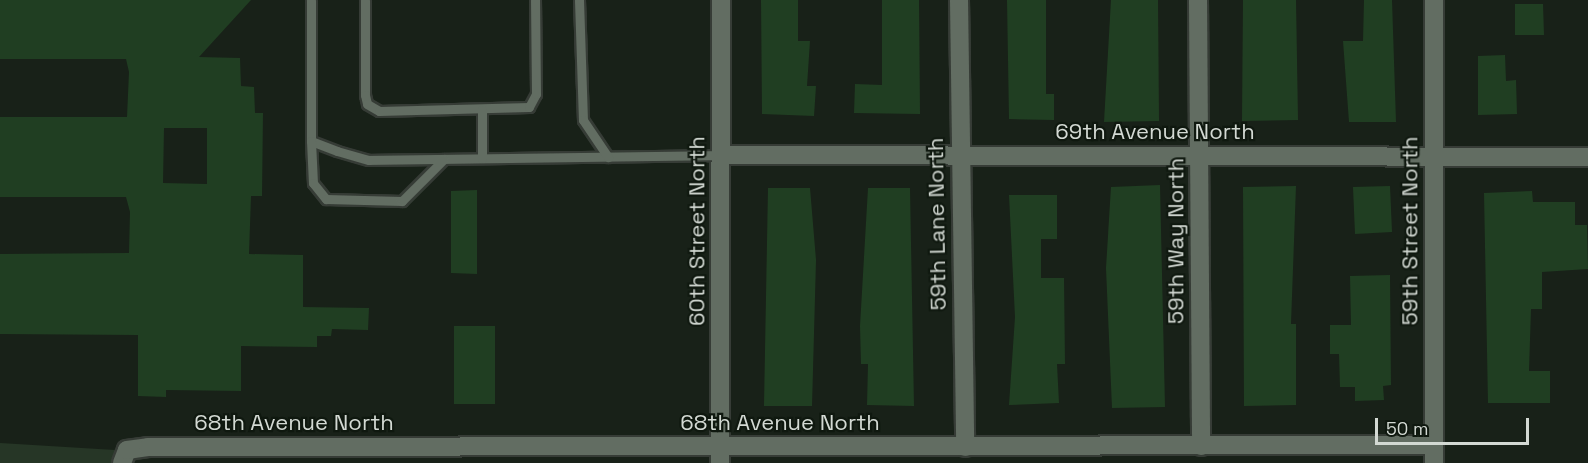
<!DOCTYPE html>
<style>
body{margin:0}
#map{position:relative;width:1588px;height:463px;overflow:hidden;background:#182118;font-family:"Space Grotesk",sans-serif}
div>[style]{position:absolute}
.green>*{inset:0;background:#263626}
.building>*{inset:0;background:#203e22}
.roads{filter:drop-shadow(2px 0 #363c36) drop-shadow(-2px 0 #363c36) drop-shadow(0 2px #363c36) drop-shadow(0 -2px #363c36)}
.lane>*{height:9px;margin:-4.5px;padding:0 4.5px;transform-origin:4.5px;border-radius:4.5px;background:#626d62}
.street>*{height:18px;margin:-9px;padding:0 9px;transform-origin:9px;border-radius:9px;background:#626d62}
span{translate:-50% -50%;white-space:nowrap;text-align:center;line-height:1.15;-webkit-text-stroke:4.5px #0f180f;paint-order:stroke}
.street-label{font-size:22px;color:#d3d9d3}
.scale{position:absolute;left:1375px;top:418px;width:154px;height:27px;box-sizing:border-box;border:3px solid #d3d9d3;border-top:0;padding-left:8px;font-size:18px;line-height:21px;white-space:nowrap;color:#d3d9d3;-webkit-text-stroke:4px #0f180f;paint-order:stroke}
</style>
<div id="map">
<div class="green">
<div style="clip-path:polygon(0 443px,115px 450px,111px 463px,0 463px)"></div>
</div>
<div class="building">
<div style="clip-path:polygon(evenodd,0 0,251px 0,199px 57px,240px 58px,241px 86px,254px 87px,255px 113px,263px 113px,262px 196px,251px 196px,249px 254px,303px 255px,303px 307px,369px 308px,368px 330px,332px 329px,331px 336px,317px 336px,317px 347px,241px 346px,241px 391px,166px 390px,166px 397px,138px 396px,138px 335px,0 334px,0 254px,129px 253px,130px 212px,126px 197px,0 197px,0 117px,127px 117px,129px 72px,126px 59px,0 59px,0 0,164px 128px,207px 128px,207px 184px,163px 183px,164px 128px)"></div>
<div style="clip-path:polygon(761px 0,798px 0,798px 41px,810px 41px,807px 86px,816px 86px,814px 116px,762px 114px)"></div>
<div style="clip-path:polygon(882px 0,919px 0,920px 114px,854px 113px,855px 84px,882px 85px)"></div>
<div style="clip-path:polygon(1007px 0,1046px 0,1046px 94px,1054px 94px,1054px 120px,1009px 119px)"></div>
<div style="clip-path:polygon(1111px 0,1158px 0,1159px 121px,1104px 122px)"></div>
<div style="clip-path:polygon(1243px 0,1296px 0,1298px 120px,1242px 121px)"></div>
<div style="clip-path:polygon(1364px 0,1392px 0,1396px 122px,1349px 122px,1343px 41px,1363px 41px)"></div>
<div style="clip-path:polygon(1515px 4px,1543px 4px,1544px 35px,1515px 35px)"></div>
<div style="clip-path:polygon(1505px 55px,1506px 81px,1516px 80px,1517px 114px,1478px 115px,1478px 56px)"></div>
<div style="clip-path:polygon(1160px 185px,1165px 407px,1112px 408px,1106px 268px,1111px 187px)"></div>
<div style="clip-path:polygon(1296px 186px,1291px 324px,1296px 324px,1296px 405px,1244px 406px,1243px 187px)"></div>
<div style="clip-path:polygon(1390px 186px,1392px 232px,1355px 234px,1353px 187px)"></div>
<div style="clip-path:polygon(768px 188px,810px 188px,816px 260px,812px 406px,764px 406px)"></div>
<div style="clip-path:polygon(868px 188px,910px 188px,914px 406px,867px 405px,868px 364px,861px 364px,860px 326px)"></div>
<div style="clip-path:polygon(477px 190px,477px 274px,451px 273px,451px 191px)"></div>
<div style="clip-path:polygon(1532px 191px,1533px 202px,1575px 202px,1575px 225px,1587px 225px,1588px 269px,1542px 272px,1542px 309px,1531px 309px,1529px 371px,1550px 371px,1550px 403px,1488px 403px,1484px 193px)"></div>
<div style="clip-path:polygon(1009px 195px,1057px 195px,1057px 239px,1041px 239px,1041px 278px,1064px 278px,1065px 364px,1057px 364px,1059px 403px,1009px 405px,1015px 317px)"></div>
<div style="clip-path:polygon(1390px 275px,1391px 385px,1383px 386px,1384px 400px,1355px 401px,1355px 387px,1340px 387px,1339px 354px,1330px 354px,1330px 325px,1351px 325px,1350px 276px)"></div>
<div style="clip-path:polygon(454px 326px,495px 326px,495px 404px,454px 404px)"></div>
</div>
<div class="roads">
<div class="lane">
<div style="left:311px;top:0;width:141px;rotate:90deg"></div>
<div style="left:311px;top:141px;width:28px;rotate:21deg"></div>
<div style="left:337px;top:151px;width:33px;rotate:16deg"></div>
<div style="left:369px;top:160px;width:353px;rotate:-0.8deg"></div>
<div style="left:365px;top:0;width:95px;rotate:90deg"></div>
<div style="left:365px;top:95px;width:9px;rotate:77deg"></div>
<div style="left:367px;top:104px;width:14px;rotate:30deg"></div>
<div style="left:379px;top:111px;width:150px;rotate:-1.5deg"></div>
<div style="left:529px;top:107px;width:15px;rotate:-62deg"></div>
<div style="left:536px;top:94px;width:94px;rotate:-90.6deg"></div>
<div style="left:579px;top:0;width:120px;rotate:88.1deg"></div>
<div style="left:583px;top:120px;width:45px;rotate:56deg"></div>
<div style="left:482px;top:110px;width:48px;rotate:90deg"></div>
<div style="left:311px;top:141px;width:42px;rotate:87.3deg"></div>
<div style="left:313px;top:183px;width:21px;rotate:51deg"></div>
<div style="left:326px;top:199px;width:76px;rotate:1.5deg"></div>
<div style="left:402px;top:201px;width:59px;rotate:-45deg"></div>
</div>
<div class="street">
<div style="left:959px;top:0;width:447px;rotate:89.2deg"></div>
<div style="left:1198px;top:0;width:446px;rotate:89.6deg"></div>
<div style="left:722px;top:155px;width:866px;rotate:0.13deg"></div>
<div style="left:122px;top:463px;width:14px;rotate:-69deg"></div>
<div style="left:127px;top:450px;width:21px;rotate:-8deg"></div>
<div style="left:148px;top:447px;width:1286px;rotate:-0.09deg"></div>
<div style="left:720px;top:463px;width:463px;rotate:-89.9deg"></div>
<div style="left:1434px;top:463px;width:463px;rotate:-90deg"></div>
</div>
</div>
<div class="street-label">
<span style="left:1155px;top:132px">69th Avenue North</span>
<span style="left:937px;top:224px;rotate:-91deg">59th Lane North</span>
<span style="left:697px;top:231px;rotate:-90deg">60th Street North</span>
<span style="left:1410px;top:231px;rotate:-90deg">59th Street North</span>
<span style="left:1176px;top:241px;rotate:-90deg">59th Way North</span>
<span style="left:294px;top:423px">68th Avenue North</span>
<span style="left:780px;top:423px">68th Avenue North</span>
</div>
<div class="scale">50 m</div>
</div>
